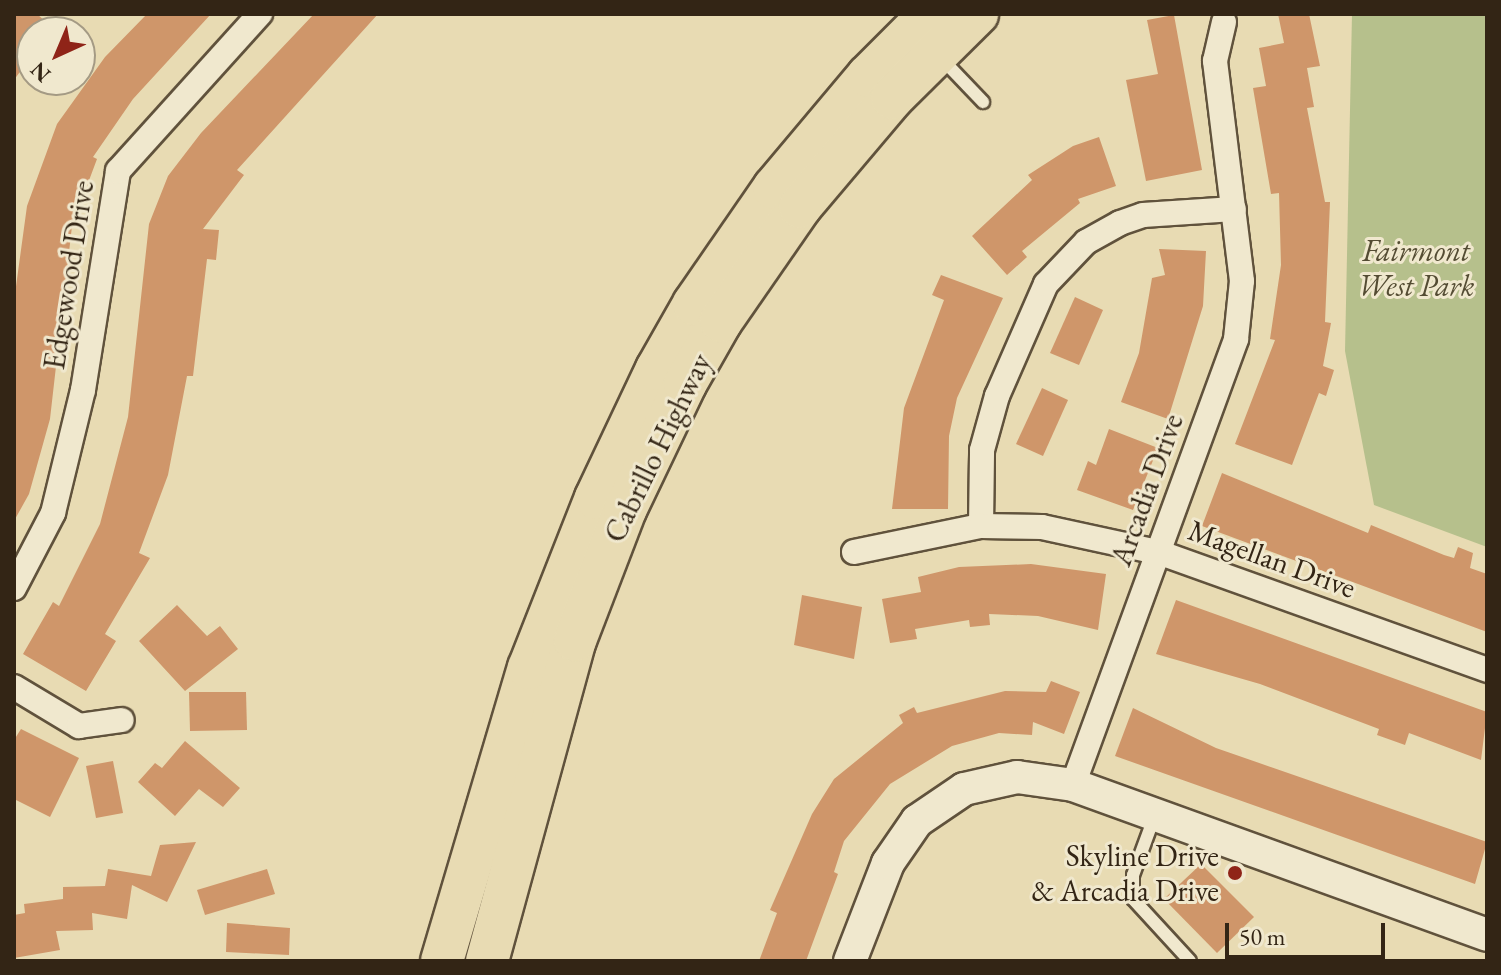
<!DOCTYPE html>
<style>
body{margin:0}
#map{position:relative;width:1501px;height:975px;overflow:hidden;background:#e8dbb3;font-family:"EB Garamond",serif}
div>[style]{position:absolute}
.green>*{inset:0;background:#b6c08c}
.building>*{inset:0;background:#cf966a}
.roads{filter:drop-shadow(2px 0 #60523c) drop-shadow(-2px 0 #60523c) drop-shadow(0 2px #60523c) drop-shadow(0 -2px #60523c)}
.lane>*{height:12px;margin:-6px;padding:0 6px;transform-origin:6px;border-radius:6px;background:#f0e8ce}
.street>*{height:24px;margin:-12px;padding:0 12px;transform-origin:12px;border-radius:12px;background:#f0e8ce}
.secondary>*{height:32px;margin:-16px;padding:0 16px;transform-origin:16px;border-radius:16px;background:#f0e8ce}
.highway>*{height:42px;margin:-21px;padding:0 21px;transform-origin:21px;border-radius:21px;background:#e8dbb3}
.dots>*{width:22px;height:22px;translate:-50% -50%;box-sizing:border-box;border:4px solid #f0e8ce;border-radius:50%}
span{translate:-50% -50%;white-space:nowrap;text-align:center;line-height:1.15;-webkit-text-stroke:6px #f0e8ce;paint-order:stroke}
.park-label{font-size:30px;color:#544c33;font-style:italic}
.street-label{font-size:30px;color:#332515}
.poi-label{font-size:30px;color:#332515}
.right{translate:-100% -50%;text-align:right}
.frame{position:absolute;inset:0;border:16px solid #332515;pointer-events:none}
.north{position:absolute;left:16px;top:16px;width:80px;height:80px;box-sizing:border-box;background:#f0e8ce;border:2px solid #a49a84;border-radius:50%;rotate:224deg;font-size:22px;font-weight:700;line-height:32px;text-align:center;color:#332515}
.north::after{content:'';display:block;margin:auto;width:28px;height:36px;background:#8f2418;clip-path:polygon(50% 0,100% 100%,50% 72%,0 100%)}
.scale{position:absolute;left:1225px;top:923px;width:160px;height:36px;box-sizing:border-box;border:4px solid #332515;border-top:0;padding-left:10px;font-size:24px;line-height:28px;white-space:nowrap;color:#332515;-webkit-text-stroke:6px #f0e8ce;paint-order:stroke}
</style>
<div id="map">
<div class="green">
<div style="clip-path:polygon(1352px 14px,1487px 14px,1487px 547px,1374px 505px,1345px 351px)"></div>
</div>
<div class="building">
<div style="clip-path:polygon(14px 14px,37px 14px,57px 32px,32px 32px,32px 55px,14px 80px)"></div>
<div style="clip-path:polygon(147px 14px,211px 14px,133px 99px,93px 157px,97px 159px,72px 226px,50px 419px,29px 494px,14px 521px,14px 301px,27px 206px,57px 124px,105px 57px)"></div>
<div style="clip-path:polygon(314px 14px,378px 14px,237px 170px,244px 175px,203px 229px,219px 230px,216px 260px,207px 259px,193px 376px,187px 376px,168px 475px,139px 553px,150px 558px,105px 634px,116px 641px,86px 691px,23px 654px,53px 602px,59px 606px,100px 524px,128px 417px,149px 224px,168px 176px,201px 133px)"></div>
<div style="clip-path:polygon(1278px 14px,1309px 14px,1320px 66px,1307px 68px,1314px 107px,1307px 108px,1325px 202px,1330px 202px,1325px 322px,1331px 323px,1323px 366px,1334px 370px,1326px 396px,1319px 393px,1292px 465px,1235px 444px,1275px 340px,1270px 339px,1281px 265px,1279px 193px,1271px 194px,1253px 88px,1266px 86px,1259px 48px,1284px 43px)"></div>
<div style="clip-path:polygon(1174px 15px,1202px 170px,1146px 181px,1126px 80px,1158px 74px,1147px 20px)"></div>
<div style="clip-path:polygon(1099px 137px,1116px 186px,1078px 199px,1080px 203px,1022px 251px,1027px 257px,1007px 275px,972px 236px,1032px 180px,1028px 175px,1073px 146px)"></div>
<div style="clip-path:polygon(1159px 249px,1206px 251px,1203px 306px,1168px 419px,1121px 402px,1139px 353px,1152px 278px,1165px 275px)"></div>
<div style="clip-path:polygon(941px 275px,1003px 298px,957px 398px,949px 436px,948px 509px,892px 509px,904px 408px,944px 300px,932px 295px)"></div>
<div style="clip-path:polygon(1075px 297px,1103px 310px,1079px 365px,1050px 353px)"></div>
<div style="clip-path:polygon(1042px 388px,1068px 400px,1043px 456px,1016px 444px)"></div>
<div style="clip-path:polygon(1109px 429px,1158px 448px,1133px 510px,1077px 490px,1088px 461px,1096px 465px)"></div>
<div style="clip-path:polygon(1222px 473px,1368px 533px,1371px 525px,1444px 555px,1454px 558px,1458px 547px,1473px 553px,1470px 568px,1487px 574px,1487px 632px,1202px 526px)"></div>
<div style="clip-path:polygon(1031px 564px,1106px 574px,1098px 630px,1038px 616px,989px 614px,990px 625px,970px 627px,969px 620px,915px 629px,917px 639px,890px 643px,882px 599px,921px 592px,918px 577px,959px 567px)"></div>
<div style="clip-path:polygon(802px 595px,862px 607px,854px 659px,794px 645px)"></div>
<div style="clip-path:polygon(1176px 600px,1487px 712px,1481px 760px,1409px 733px,1405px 745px,1377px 735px,1379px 729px,1260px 684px,1156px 654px)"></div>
<div style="clip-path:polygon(177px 605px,207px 636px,220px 626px,238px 649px,185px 691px,139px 641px)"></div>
<div style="clip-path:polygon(1051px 681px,1080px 692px,1064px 734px,1033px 722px,1032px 735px,999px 733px,952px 746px,890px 784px,844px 841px,834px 872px,838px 874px,806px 961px,759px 961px,777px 913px,770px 910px,812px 814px,834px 779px,903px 723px,899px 715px,914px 707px,917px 713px,1005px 691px,1046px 692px)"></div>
<div style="clip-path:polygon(189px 692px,246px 692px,247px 730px,190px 731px)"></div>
<div style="clip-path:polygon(1133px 708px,1216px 748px,1487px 842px,1475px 884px,1115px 756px)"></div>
<div style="clip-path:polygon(21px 729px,79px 758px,50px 817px,14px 799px,14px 740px)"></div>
<div style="clip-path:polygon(185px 741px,240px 788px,223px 807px,199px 789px,175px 816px,138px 782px,155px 763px,162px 768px)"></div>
<div style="clip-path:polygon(113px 761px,123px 813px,96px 818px,86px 766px)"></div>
<div style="clip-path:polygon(196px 842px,167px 902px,132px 885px,127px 919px,92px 913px,93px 930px,56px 931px,60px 950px,14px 958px,14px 915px,25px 913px,24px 904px,63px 899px,63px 887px,105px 886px,108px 869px,151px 876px,160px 845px)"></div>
<div style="clip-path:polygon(1201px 864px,1254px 917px,1217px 953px,1164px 899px)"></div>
<div style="clip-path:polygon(267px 869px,275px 894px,205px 915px,197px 890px)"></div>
<div style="clip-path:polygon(227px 923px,290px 928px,289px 955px,226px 952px)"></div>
</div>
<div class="roads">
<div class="lane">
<div style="left:941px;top:58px;width:61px;rotate:46.3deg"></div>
<div style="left:1155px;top:815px;width:64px;rotate:110.1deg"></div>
<div style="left:1133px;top:875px;width:24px;rotate:90deg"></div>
<div style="left:1133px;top:899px;width:84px;rotate:47.4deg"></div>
</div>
<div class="street">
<div style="left:981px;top:526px;width:76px;rotate:-89.2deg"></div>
<div style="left:982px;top:450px;width:56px;rotate:-74.5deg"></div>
<div style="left:997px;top:396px;width:122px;rotate:-66.4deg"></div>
<div style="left:1046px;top:284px;width:58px;rotate:-46.4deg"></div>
<div style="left:1086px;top:242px;width:39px;rotate:-29deg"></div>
<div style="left:1120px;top:223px;width:24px;rotate:-19deg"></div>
<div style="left:1143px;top:215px;width:91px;rotate:-3.8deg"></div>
<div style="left:854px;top:552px;width:130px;rotate:-11.6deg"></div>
<div style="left:981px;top:526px;width:61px;rotate:0.9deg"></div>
<div style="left:1042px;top:527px;width:119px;rotate:12.2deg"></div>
<div style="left:1158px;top:552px;width:350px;rotate:19.7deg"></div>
<div style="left:14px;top:588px;width:85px;rotate:-62.5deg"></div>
<div style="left:53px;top:513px;width:127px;rotate:-76.3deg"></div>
<div style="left:83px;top:390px;width:222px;rotate:-80.9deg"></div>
<div style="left:118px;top:171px;width:212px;rotate:-47.9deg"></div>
<div style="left:14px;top:687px;width:76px;rotate:31deg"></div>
<div style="left:79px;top:726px;width:43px;rotate:-7.9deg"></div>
<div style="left:1073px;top:785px;width:475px;rotate:-69.9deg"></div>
<div style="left:1236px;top:339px;width:58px;rotate:-84.1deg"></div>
<div style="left:1242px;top:281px;width:222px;rotate:-97deg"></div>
<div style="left:1215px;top:61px;width:40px;rotate:-77deg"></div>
</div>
<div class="secondary">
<div style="left:850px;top:961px;width:105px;rotate:-68.8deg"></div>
<div style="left:888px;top:863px;width:51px;rotate:-55.4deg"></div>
<div style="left:917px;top:821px;width:57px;rotate:-34.2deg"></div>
<div style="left:964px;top:789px;width:54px;rotate:-12.8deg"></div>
<div style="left:1017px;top:777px;width:57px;rotate:8.1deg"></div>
<div style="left:1073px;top:785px;width:440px;rotate:19.9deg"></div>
</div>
<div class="highway">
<div style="left:442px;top:961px;width:306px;rotate:-73.5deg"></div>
<div style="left:529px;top:668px;width:183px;rotate:-68.5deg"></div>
<div style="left:596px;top:498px;width:143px;rotate:-64.7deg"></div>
<div style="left:657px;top:369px;width:75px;rotate:-60.4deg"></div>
<div style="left:694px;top:304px;width:141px;rotate:-55.4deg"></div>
<div style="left:774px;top:188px;width:146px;rotate:-50deg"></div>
<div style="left:868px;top:76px;width:88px;rotate:-45deg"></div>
<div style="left:487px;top:961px;width:333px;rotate:-74.7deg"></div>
<div style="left:575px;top:640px;width:139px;rotate:-69deg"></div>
<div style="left:625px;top:510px;width:140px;rotate:-64.5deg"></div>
<div style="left:685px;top:384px;width:73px;rotate:-60.3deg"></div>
<div style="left:721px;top:321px;width:139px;rotate:-55.3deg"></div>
<div style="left:800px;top:207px;width:143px;rotate:-49.8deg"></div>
<div style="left:892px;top:98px;width:120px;rotate:-44.7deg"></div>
</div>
</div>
<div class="dots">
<div style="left:1235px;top:873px;background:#8f2418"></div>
</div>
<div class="park-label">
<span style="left:1416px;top:268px">Fairmont<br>West Park</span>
</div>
<div class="street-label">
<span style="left:69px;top:275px;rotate:-81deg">Edgewood Drive</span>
<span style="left:658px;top:448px;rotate:-64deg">Cabrillo Highway</span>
<span style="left:1147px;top:490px;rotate:-70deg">Arcadia Drive</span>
<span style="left:1272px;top:559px;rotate:20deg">Magellan Drive</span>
</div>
<div class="poi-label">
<span class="right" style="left:1219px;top:873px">Skyline Drive<br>&amp; Arcadia Drive</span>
</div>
<div class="frame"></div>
<div class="north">N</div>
<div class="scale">50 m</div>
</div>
